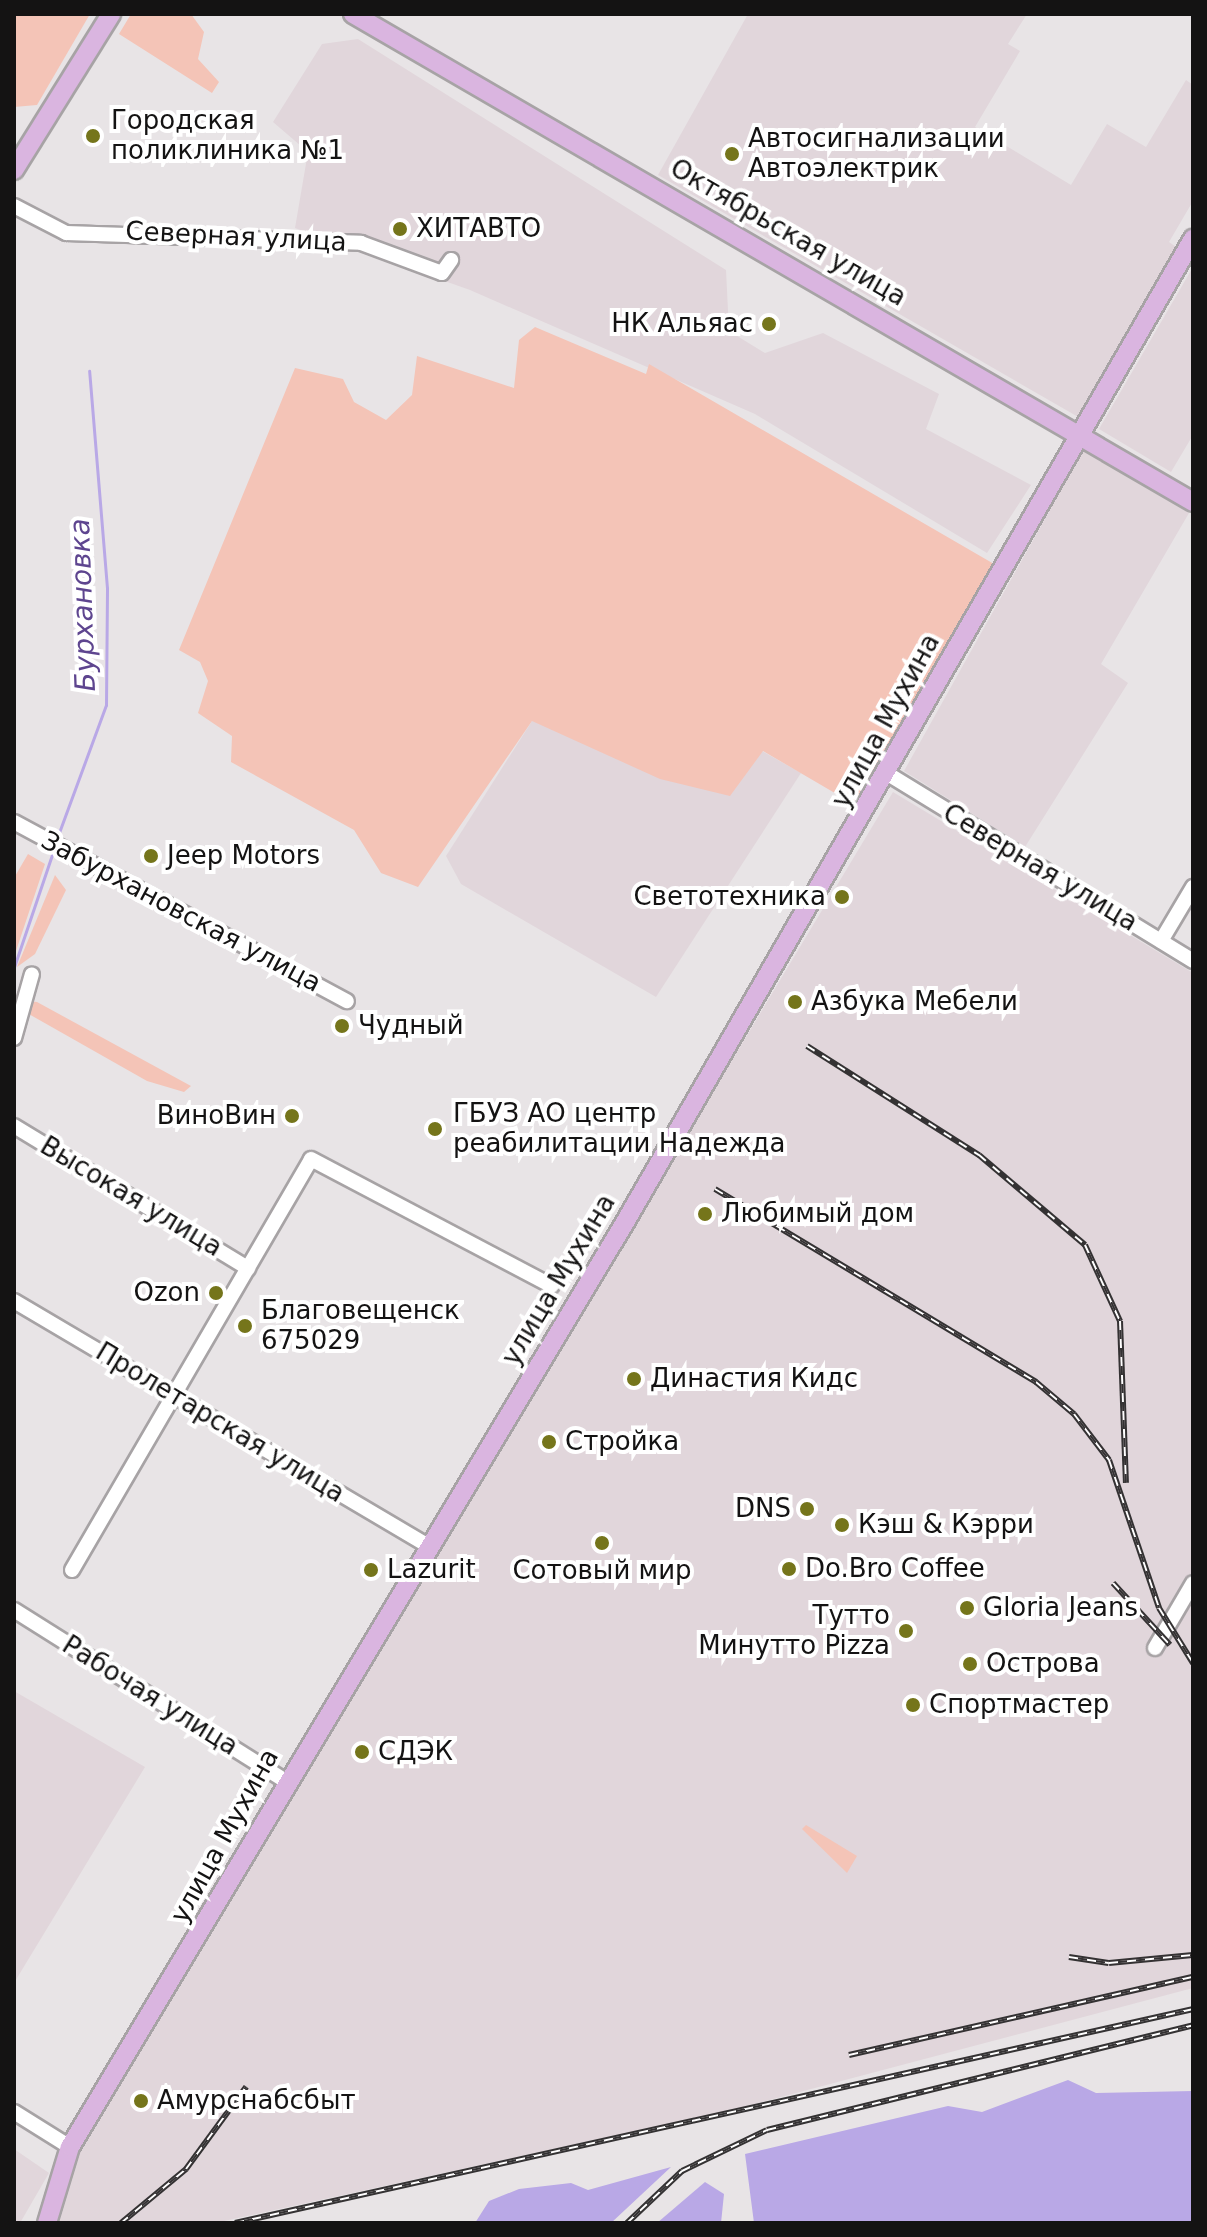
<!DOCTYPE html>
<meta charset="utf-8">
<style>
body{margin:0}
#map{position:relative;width:1207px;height:2237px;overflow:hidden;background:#e8e4e6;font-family:"DejaVu Sans",sans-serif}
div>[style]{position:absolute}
.built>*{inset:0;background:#e1d6db}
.green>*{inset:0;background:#f4c4b7}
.water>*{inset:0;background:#b9a8e6}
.stream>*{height:3px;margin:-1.5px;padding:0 1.5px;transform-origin:1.5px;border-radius:1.5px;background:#b9a8e6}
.roads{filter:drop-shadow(2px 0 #a7a3a5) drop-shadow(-2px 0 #a7a3a5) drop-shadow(0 2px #a7a3a5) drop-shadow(0 -2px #a7a3a5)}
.minor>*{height:14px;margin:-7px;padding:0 7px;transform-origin:7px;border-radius:7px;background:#fff}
.major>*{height:18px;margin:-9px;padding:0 9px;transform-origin:9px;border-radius:9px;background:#dab5e0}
.rail>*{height:6px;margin-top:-3px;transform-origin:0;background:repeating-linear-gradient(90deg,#fff 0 9px,#343233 0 18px);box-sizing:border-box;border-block:2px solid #343233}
.dots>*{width:22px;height:22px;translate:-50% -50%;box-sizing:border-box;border:4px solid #fff;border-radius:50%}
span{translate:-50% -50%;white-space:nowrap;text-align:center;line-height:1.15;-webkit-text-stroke:8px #fff;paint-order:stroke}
.poi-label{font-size:26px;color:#141313}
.left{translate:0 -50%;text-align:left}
.right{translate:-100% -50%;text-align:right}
.street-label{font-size:26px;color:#141313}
.water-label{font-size:28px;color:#5e458f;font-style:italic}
.frame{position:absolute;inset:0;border:16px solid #141313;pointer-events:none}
</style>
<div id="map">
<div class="built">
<div style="clip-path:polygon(748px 14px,1027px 14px,1008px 44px,1020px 51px,975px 127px,1071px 185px,1107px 124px,1146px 147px,1186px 80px,1193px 85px,1193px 201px,1169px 242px,1179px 249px,1080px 418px,658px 175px)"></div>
<div style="clip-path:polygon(358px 39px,726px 270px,729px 331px,765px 353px,823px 333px,939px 394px,926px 429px,1031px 485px,987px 553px,755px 414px,470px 290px,295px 228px,308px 152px,273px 122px,322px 44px)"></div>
<div style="clip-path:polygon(1193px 267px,1193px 435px,1171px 472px,1099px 429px)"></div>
<div style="clip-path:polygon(1084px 449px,1189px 513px,1101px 664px,1128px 683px,1025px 847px,904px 771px)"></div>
<div style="clip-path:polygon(532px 721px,762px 751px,801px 773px,656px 997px,461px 884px,446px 856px)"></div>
<div style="clip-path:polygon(893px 792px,1193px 973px,1193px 1988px,736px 2109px,215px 2223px,54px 2223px,75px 2155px)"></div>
<div style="clip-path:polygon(14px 1691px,145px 1767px,14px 1983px)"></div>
<div style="clip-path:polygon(14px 2149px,49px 2173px,20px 2223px,14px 2223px)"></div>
</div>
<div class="green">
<div style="clip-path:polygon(14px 14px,90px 14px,37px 105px,14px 107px)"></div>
<div style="clip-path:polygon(131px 14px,191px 14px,204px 32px,198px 59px,219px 82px,212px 93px,119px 34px)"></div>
<div style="clip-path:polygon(535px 327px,646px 374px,649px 364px,994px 564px,857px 806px,763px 751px,730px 796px,660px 779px,532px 721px,418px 887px,381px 873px,354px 830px,231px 762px,232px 736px,198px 713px,208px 681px,200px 662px,179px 650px,295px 368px,343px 379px,354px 402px,386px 420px,412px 395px,417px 356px,514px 388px,519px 340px)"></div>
<div style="clip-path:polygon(28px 854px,45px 864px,14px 957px,14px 878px)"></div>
<div style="clip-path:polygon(55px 875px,66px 890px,35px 954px,17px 967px)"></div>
<div style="clip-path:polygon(29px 1001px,37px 1002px,191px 1086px,184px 1092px,147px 1081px,27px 1013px)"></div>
<div style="clip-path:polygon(806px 1825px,857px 1856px,847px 1873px,802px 1829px)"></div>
</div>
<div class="water">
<div style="clip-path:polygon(1068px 2080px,1096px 2093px,1193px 2091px,1193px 2223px,754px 2223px,745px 2154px,948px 2106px,982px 2112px)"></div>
<div style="clip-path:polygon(671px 2167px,611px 2223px,475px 2223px,489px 2201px,519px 2189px,571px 2183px,588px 2190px)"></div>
<div style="clip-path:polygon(705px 2182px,724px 2194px,721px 2223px,657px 2223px)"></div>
</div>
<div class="stream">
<div style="left:57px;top:838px;width:142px;rotate:-69.8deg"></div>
<div style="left:106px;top:705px;width:117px;rotate:-89.5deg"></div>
<div style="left:107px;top:588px;width:218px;rotate:-94.7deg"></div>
<div style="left:14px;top:967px;width:125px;rotate:-71.3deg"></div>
</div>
<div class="roads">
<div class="minor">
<div style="left:14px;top:206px;width:59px;rotate:27.4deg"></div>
<div style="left:66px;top:233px;width:295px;rotate:1.9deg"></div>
<div style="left:361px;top:243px;width:86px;rotate:20.3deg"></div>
<div style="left:442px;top:273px;width:16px;rotate:-55deg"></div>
<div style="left:888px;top:774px;width:358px;rotate:31.5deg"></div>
<div style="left:14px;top:822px;width:378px;rotate:28.3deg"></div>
<div style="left:1161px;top:941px;width:63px;rotate:-59.3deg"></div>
<div style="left:14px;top:1038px;width:66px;rotate:-74.3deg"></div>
<div style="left:14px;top:1126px;width:274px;rotate:31.3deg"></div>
<div style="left:14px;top:1301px;width:480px;rotate:30.6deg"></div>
<div style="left:72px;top:1570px;width:475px;rotate:-59.8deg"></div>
<div style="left:311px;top:1159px;width:272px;rotate:27.8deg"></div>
<div style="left:14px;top:1610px;width:321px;rotate:32.2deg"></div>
<div style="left:1155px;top:1648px;width:75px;rotate:-59.7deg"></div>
<div style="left:14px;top:2112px;width:66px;rotate:32deg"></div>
</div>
<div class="major">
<div style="left:353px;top:14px;width:971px;rotate:30.15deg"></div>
<div style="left:14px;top:170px;width:184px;rotate:-58.1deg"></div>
<div style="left:47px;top:2223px;width:79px;rotate:-73.2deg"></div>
<div style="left:70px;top:2147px;width:1076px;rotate:-59.03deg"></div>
<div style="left:624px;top:1224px;width:1138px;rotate:-59.99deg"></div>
</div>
</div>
<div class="rail">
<div style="left:807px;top:1046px;width:204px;rotate:32.4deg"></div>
<div style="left:979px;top:1155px;width:139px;rotate:40.3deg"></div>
<div style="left:1085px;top:1245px;width:84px;rotate:65.3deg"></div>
<div style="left:1120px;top:1321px;width:162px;rotate:87.9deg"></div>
<div style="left:715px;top:1189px;width:375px;rotate:31deg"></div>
<div style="left:1036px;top:1382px;width:50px;rotate:40.1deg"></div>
<div style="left:1074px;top:1414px;width:58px;rotate:52.7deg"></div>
<div style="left:1109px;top:1460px;width:156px;rotate:71.3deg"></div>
<div style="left:1159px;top:1608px;width:65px;rotate:58.3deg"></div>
<div style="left:1113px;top:1583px;width:84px;rotate:47.4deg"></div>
<div style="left:1069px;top:1957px;width:40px;rotate:8.5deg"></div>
<div style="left:1109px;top:1963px;width:84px;rotate:-5.4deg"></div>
<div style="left:849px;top:2055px;width:353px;rotate:-12.8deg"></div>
<div style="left:121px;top:2223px;width:85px;rotate:-39.7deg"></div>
<div style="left:186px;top:2169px;width:102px;rotate:-53.8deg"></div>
<div style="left:235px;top:2223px;width:982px;rotate:-12.59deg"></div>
<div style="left:627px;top:2223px;width:76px;rotate:-43.4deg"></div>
<div style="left:682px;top:2171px;width:94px;rotate:-25.8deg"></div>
<div style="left:767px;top:2130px;width:439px;rotate:-13.8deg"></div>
</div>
<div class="dots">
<div style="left:93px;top:136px;background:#75751b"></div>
<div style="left:732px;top:154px;background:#75751b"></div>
<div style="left:400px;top:229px;background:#75751b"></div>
<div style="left:769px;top:324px;background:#75751b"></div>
<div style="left:151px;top:856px;background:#75751b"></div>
<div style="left:842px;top:897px;background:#75751b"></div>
<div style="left:795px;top:1002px;background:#75751b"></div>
<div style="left:342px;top:1026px;background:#75751b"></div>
<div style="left:292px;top:1116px;background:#75751b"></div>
<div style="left:435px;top:1129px;background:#75751b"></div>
<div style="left:705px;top:1214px;background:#75751b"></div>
<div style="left:216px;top:1293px;background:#75751b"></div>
<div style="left:245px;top:1326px;background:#75751b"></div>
<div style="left:634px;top:1379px;background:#75751b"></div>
<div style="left:549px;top:1442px;background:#75751b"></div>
<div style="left:807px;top:1509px;background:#75751b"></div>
<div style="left:842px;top:1525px;background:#75751b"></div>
<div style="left:602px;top:1543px;background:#75751b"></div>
<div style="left:789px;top:1569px;background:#75751b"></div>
<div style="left:371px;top:1570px;background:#75751b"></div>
<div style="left:967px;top:1608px;background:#75751b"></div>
<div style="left:906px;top:1631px;background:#75751b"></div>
<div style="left:970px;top:1664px;background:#75751b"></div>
<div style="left:913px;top:1705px;background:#75751b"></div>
<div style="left:362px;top:1752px;background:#75751b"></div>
<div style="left:141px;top:2101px;background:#75751b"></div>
</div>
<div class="poi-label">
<span class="left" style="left:111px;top:136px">Городская<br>поликлиника №1</span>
<span class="left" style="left:748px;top:154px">Автосигнализации<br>Автоэлектрик</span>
<span class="left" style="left:416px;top:229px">ХИТАВТО</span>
<span class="right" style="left:753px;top:324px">НК Альяас</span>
<span class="left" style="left:167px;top:856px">Jeep Motors</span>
<span class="right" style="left:826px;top:897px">Светотехника</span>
<span class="left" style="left:811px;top:1002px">Азбука Мебели</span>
<span class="left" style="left:358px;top:1026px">Чудный</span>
<span class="left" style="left:453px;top:1129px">ГБУЗ АО центр<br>реабилитации Надежда</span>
<span class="right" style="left:276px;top:1116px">ВиноВин</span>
<span class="left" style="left:721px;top:1214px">Любимый дом</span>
<span class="right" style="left:200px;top:1293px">Ozon</span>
<span class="left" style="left:261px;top:1326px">Благовещенск<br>675029</span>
<span class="left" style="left:650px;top:1379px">Династия Кидс</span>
<span class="left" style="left:565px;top:1442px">Стройка</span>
<span class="right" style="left:791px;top:1509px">DNS</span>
<span class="left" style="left:858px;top:1525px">Кэш &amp; Кэрри</span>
<span class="left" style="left:805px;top:1569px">Do.Bro Coffee</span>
<span class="left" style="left:387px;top:1570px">Lazurit</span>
<span style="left:602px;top:1571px">Сотовый мир</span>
<span class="left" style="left:983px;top:1608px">Gloria Jeans</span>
<span class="right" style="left:890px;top:1631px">Тутто<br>Минутто Pizza</span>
<span class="left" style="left:986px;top:1664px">Острова</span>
<span class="left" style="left:929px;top:1705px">Спортмастер</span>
<span class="left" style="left:378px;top:1752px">СДЭК</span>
<span class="left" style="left:157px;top:2101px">Амурснабсбыт</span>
</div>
<div class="street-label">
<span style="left:788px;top:233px;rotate:30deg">Октябрьская улица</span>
<span style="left:236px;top:237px;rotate:3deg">Северная улица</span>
<span style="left:886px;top:721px;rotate:-61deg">улица Мухина</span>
<span style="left:1040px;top:868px;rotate:31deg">Северная улица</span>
<span style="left:181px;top:912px;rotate:28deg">Забурхановская улица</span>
<span style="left:131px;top:1197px;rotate:31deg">Высокая улица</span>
<span style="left:559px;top:1280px;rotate:-59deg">улица Мухина</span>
<span style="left:220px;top:1423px;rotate:31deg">Пролетарская улица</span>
<span style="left:150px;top:1696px;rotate:32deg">Рабочая улица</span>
<span style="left:225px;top:1836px;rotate:-61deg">улица Мухина</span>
</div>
<div class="water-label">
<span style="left:83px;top:605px;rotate:-92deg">Бурхановка</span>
</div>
<div class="frame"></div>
</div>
